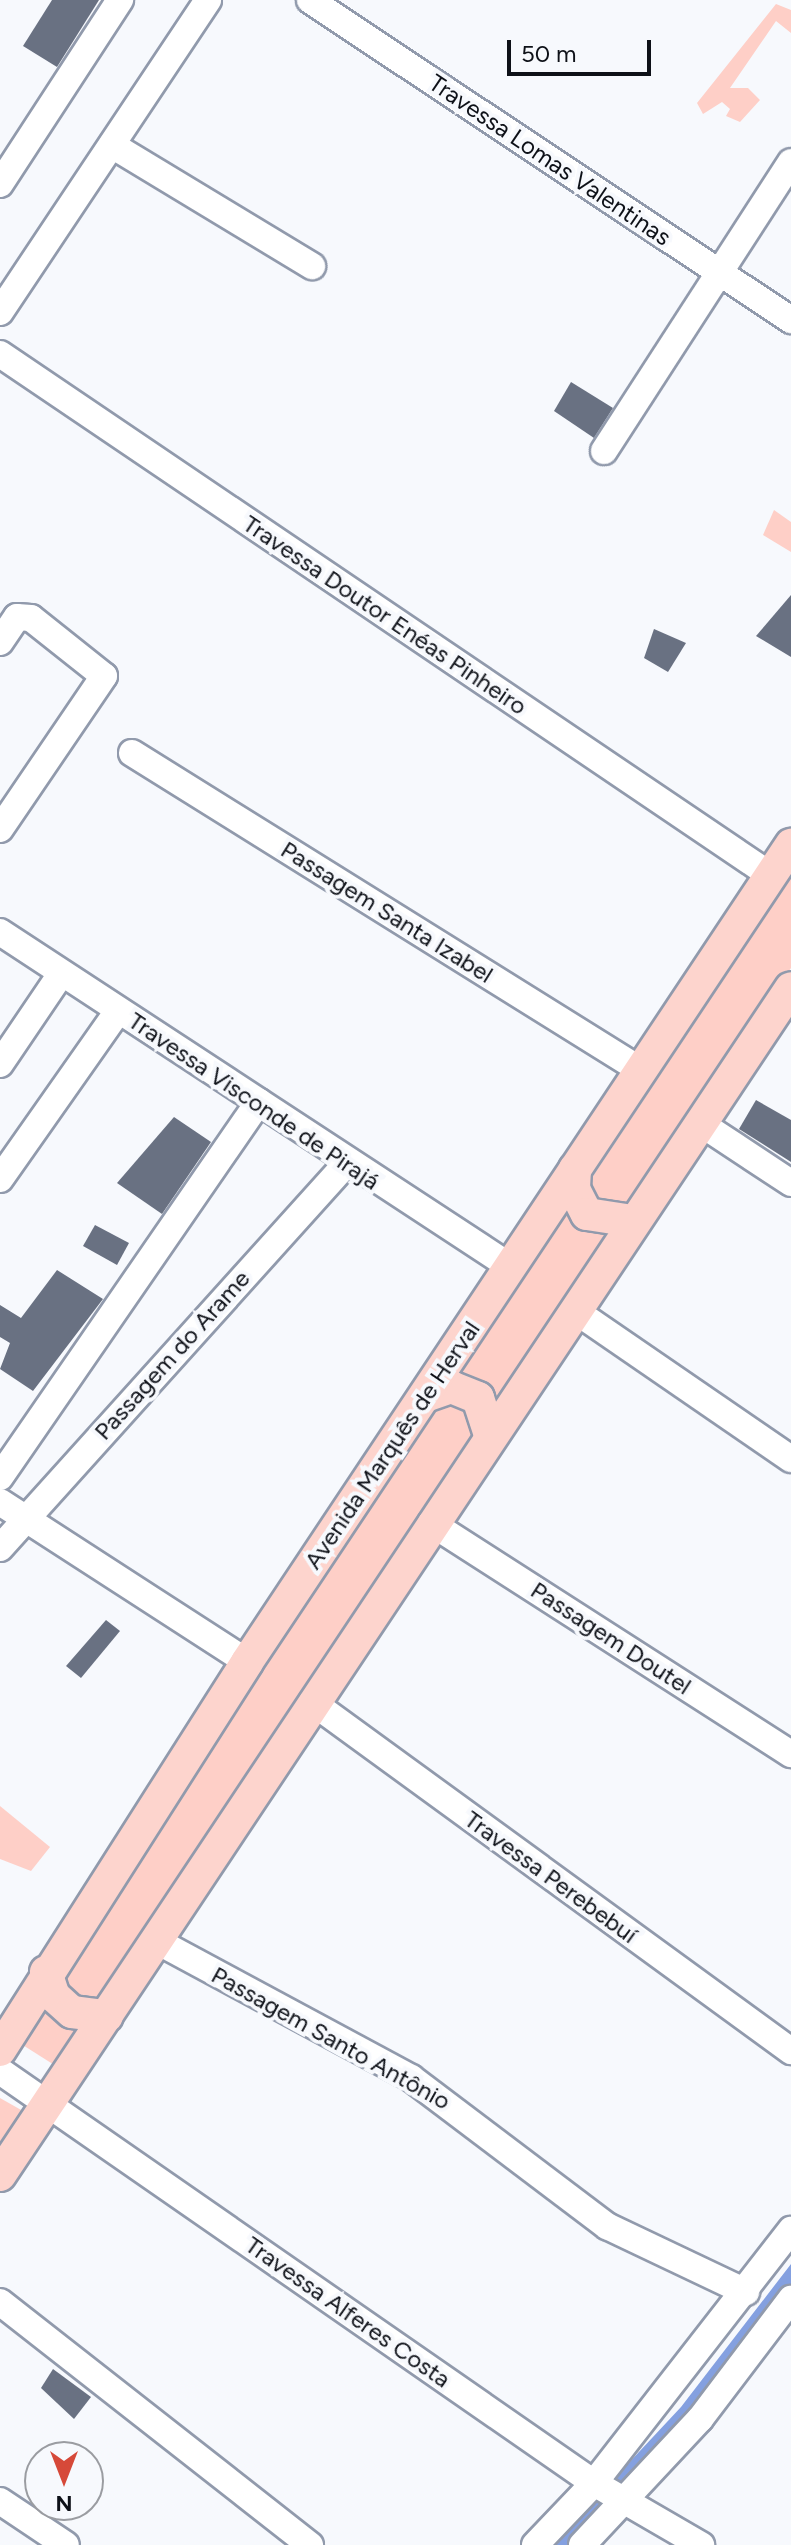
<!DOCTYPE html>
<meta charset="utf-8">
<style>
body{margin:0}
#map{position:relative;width:791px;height:2545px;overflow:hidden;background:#f7f9fd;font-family:Figtree,sans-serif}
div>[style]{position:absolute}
.green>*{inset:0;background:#fecfc7}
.water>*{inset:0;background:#84a0e0}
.building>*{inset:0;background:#697182}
.roads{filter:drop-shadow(2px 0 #919aac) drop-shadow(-2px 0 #919aac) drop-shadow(0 2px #919aac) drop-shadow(0 -2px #919aac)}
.minor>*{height:26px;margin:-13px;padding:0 13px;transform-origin:13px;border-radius:13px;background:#fff}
.major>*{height:32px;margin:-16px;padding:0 16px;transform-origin:16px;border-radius:16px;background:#fdd4cd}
span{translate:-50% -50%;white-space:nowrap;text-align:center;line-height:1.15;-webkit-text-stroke:8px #f7f9fd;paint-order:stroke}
.street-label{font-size:24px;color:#0e1118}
.north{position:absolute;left:24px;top:2441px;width:80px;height:80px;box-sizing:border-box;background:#f7f9fd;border:2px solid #9a9ca1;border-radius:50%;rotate:180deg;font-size:22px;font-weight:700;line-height:32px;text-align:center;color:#0e1118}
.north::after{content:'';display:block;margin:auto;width:28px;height:36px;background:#d64939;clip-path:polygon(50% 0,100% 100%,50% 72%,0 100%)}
.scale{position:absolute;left:507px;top:40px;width:144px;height:36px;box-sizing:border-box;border:4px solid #0e1118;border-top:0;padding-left:10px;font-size:24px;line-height:28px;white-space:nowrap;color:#0e1118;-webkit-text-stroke:6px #f7f9fd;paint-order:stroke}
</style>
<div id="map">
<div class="green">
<div style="clip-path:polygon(776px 4px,791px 10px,791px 33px,776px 21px,730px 88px,748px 88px,760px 100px,740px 122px,726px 116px,730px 109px,722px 102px,703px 114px,697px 103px)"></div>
<div style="clip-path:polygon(774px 510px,791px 522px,791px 552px,763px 535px)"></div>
<div style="clip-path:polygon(791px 877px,791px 968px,633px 1207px,593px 1207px,585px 1188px)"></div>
<div style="clip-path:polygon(571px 1197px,624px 1227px,495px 1414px,449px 1377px)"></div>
<div style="clip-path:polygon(448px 1394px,484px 1423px,98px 2007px,68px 1999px,57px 1970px,433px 1398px)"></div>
<div style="clip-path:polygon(0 1806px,50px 1847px,31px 1871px,0 1859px)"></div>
<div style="clip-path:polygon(45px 1989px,97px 2020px,59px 2068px,18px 2042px)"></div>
<div style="clip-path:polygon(0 2098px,30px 2115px,0 2162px)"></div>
</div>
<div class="water">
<div style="clip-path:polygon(791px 2264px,791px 2292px,734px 2371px,573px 2545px,552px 2545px,681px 2407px)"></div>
</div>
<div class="building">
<div style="clip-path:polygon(52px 0,99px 0,57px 67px,23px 46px)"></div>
<div style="clip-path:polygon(571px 382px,613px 408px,594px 438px,554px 411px)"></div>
<div style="clip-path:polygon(791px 595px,791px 657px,756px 636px)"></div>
<div style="clip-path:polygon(654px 629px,686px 643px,668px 672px,644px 658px)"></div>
<div style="clip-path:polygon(756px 1100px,791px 1120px,791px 1162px,739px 1129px)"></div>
<div style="clip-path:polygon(174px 1117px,211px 1142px,162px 1214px,117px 1183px)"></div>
<div style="clip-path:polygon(95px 1225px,129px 1243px,117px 1265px,83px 1246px)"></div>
<div style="clip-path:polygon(57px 1270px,103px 1299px,33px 1391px,0 1369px,10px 1343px,0 1337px,0 1305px,21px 1318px)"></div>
<div style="clip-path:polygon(106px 1620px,120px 1631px,81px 1678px,66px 1666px)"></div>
<div style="clip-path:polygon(53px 2369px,91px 2397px,74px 2419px,41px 2388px)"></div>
</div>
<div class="roads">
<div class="minor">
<div style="left:310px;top:0;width:578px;rotate:33.64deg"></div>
<div style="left:112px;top:145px;width:234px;rotate:31.2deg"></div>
<div style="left:0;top:184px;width:220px;rotate:-56.9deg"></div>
<div style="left:0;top:312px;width:375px;rotate:-56.3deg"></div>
<div style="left:0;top:354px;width:930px;rotate:34.08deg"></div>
<div style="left:604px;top:451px;width:344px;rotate:-57.1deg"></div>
<div style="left:0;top:642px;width:30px;rotate:-56deg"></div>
<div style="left:17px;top:617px;width:14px;rotate:4deg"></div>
<div style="left:31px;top:618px;width:93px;rotate:38.5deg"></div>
<div style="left:104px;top:676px;width:185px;rotate:124.2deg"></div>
<div style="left:132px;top:753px;width:601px;rotate:31.94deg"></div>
<div style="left:0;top:932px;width:611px;rotate:33.25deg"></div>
<div style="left:0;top:1064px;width:109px;rotate:-55.9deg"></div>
<div style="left:700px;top:1123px;width:109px;rotate:33.4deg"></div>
<div style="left:0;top:1179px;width:205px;rotate:-54.9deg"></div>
<div style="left:574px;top:1310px;width:263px;rotate:34.5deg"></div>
<div style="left:0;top:1477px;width:456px;rotate:-55.4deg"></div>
<div style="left:0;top:1502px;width:294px;rotate:32.9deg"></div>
<div style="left:431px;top:1523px;width:428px;rotate:32.7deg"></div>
<div style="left:0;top:1548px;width:517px;rotate:-47.98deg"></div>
<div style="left:312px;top:1702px;width:593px;rotate:36.08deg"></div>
<div style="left:155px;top:1940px;width:291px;rotate:28.3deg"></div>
<div style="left:411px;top:2078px;width:246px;rotate:37.1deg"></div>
<div style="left:607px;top:2226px;width:154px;rotate:25.4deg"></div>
<div style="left:0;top:2071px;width:723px;rotate:34.75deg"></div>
<div style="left:594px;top:2483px;width:124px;rotate:30.1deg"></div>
<div style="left:0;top:2302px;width:394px;rotate:38.1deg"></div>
<div style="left:0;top:2501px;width:79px;rotate:33.7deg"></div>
<div style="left:535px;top:2545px;width:86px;rotate:-46.4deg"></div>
<div style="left:594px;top:2483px;width:321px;rotate:-52.1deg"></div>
<div style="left:582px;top:2545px;width:173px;rotate:-46.9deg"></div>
<div style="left:700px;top:2419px;width:151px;rotate:-52.8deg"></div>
</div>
<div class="major">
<div style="left:575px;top:1169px;width:20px;rotate:93deg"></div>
<div style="left:574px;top:1189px;width:28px;rotate:63deg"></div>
<div style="left:587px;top:1214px;width:46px;rotate:8.8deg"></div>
<div style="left:425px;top:1396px;width:28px;rotate:-19deg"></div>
<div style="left:451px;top:1387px;width:29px;rotate:22deg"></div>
<div style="left:478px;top:1398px;width:38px;rotate:72deg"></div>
<div style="left:46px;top:1972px;width:25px;rotate:72deg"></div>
<div style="left:54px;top:1996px;width:24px;rotate:42deg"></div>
<div style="left:72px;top:2012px;width:35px;rotate:7deg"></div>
<div style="left:0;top:2050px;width:460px;rotate:-57.5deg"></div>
<div style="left:247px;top:1662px;width:982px;rotate:-56.34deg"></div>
<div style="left:0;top:2175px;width:1426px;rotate:-56.32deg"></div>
</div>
</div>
<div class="street-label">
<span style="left:550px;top:160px;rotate:34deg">Travessa Lomas Valentinas</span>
<span style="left:385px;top:615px;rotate:34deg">Travessa Doutor Enéas Pinheiro</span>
<span style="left:387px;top:912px;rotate:32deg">Passagem Santa Izabel</span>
<span style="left:254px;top:1101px;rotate:34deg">Travessa Visconde de Pirajá</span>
<span style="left:172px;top:1355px;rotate:-48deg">Passagem do Arame</span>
<span style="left:392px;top:1445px;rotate:-56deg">Avenida Marquês de Herval</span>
<span style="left:611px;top:1638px;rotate:33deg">Passagem Doutel</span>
<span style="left:551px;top:1877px;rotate:36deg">Travessa Perebebuí</span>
<span style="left:331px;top:2038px;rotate:29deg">Passagem Santo Antônio</span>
<span style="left:348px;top:2312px;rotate:35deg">Travessa Alferes Costa</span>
</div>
<div class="north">N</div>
<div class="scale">50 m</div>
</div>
